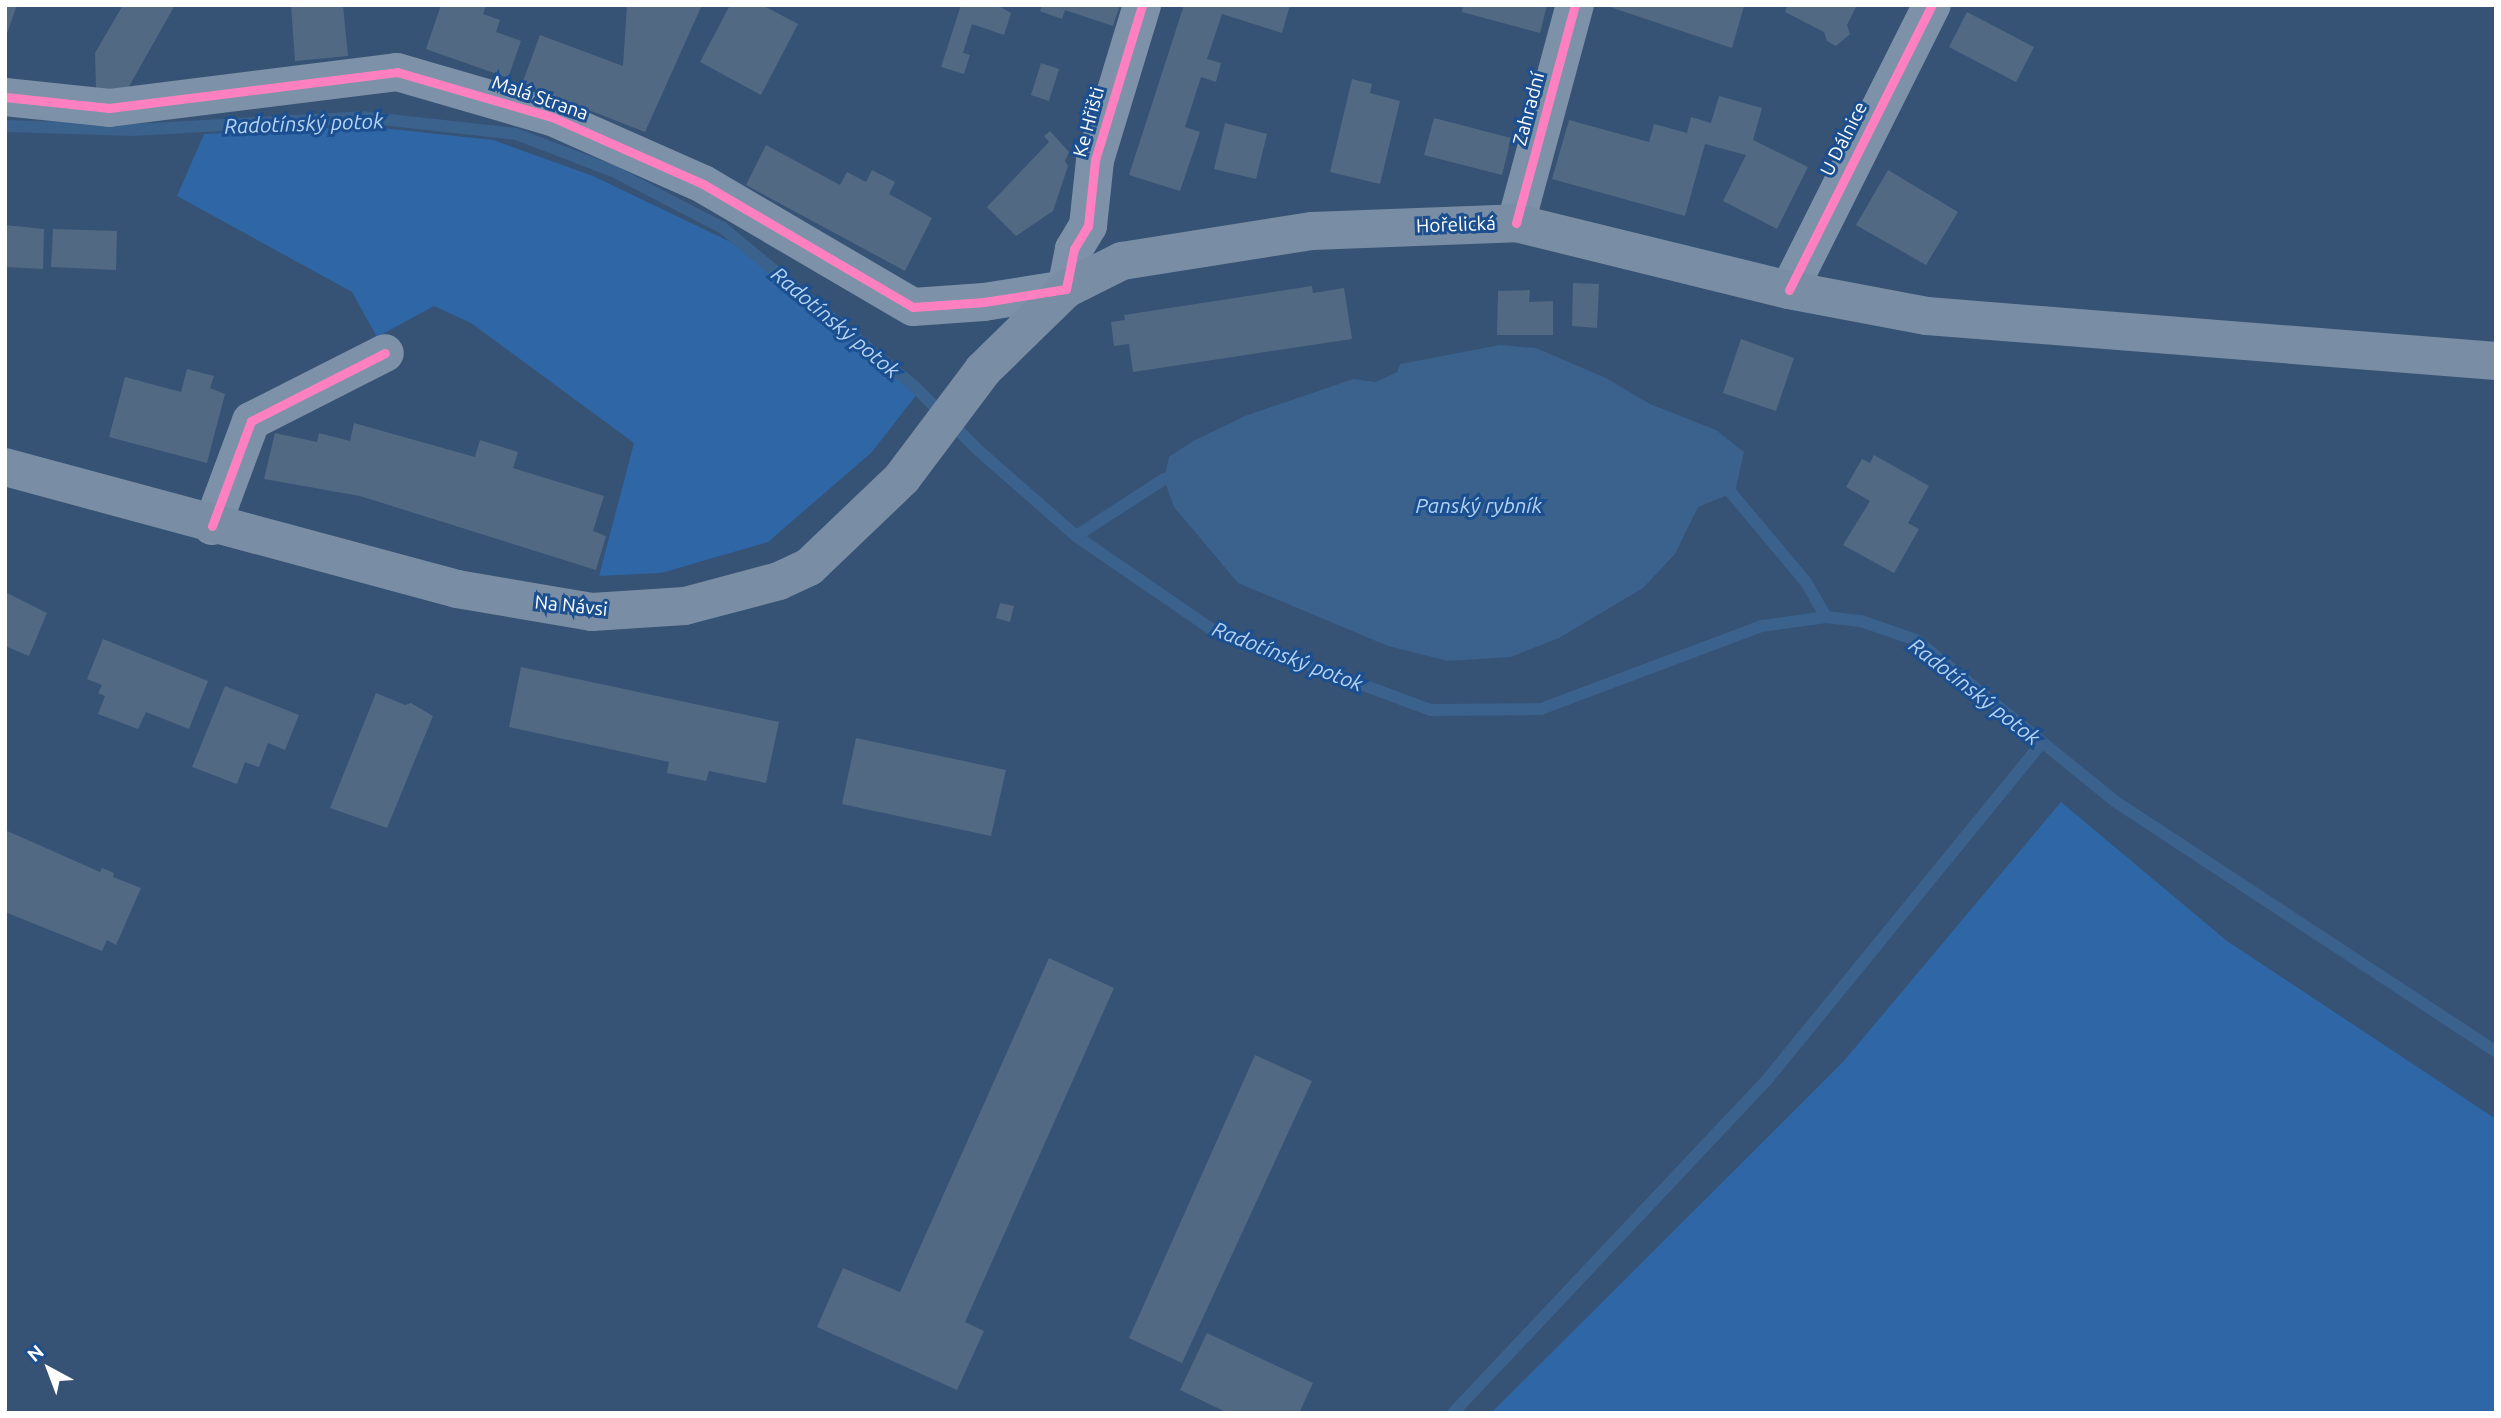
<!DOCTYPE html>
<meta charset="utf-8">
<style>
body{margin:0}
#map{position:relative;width:2501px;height:1418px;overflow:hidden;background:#365274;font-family:Ubuntu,sans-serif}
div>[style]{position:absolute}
.green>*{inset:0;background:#2f66a5}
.water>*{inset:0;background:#3b618d}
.stream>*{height:12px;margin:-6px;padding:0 6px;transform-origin:6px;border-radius:6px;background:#3b618d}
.building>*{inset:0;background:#526984}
.minor>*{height:38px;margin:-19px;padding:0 19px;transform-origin:19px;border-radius:19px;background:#7d92a8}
.secondary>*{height:38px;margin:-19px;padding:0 19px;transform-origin:19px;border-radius:19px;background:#798da4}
.cycleway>*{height:9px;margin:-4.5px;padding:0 4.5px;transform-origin:4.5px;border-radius:4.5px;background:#ff80c0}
span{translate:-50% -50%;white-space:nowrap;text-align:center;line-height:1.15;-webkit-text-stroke:6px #1b4f8f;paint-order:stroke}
.street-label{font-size:19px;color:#fff}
.water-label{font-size:21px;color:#b5d3f5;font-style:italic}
.frame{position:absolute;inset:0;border:7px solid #fff;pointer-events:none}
.north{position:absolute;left:14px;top:1334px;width:70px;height:70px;-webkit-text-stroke:5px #1b4f8f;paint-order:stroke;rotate:319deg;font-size:19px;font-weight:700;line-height:28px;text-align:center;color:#fff}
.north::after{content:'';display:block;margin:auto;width:24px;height:32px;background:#fff;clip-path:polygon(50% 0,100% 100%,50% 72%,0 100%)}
</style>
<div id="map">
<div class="green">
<div style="clip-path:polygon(364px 126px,493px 140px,593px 176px,737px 245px,917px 394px,872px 452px,768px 542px,661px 573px,599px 576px,634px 443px,471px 323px,434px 306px,377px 337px,352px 292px,177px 196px,204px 134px)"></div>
<div style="clip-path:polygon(2061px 802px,2227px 941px,2496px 1119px,2496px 1413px,1491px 1413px,1843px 1062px)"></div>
</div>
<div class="water">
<div style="clip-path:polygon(1500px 345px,1536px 348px,1606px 378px,1650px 404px,1716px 430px,1744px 452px,1735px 492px,1698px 507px,1675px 554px,1643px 588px,1559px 638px,1511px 657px,1448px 661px,1388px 646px,1238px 583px,1174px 507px,1164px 479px,1169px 457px,1193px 441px,1245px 416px,1353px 379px,1376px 382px,1397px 372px,1400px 364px)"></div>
</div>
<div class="stream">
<div style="left:5px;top:126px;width:128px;rotate:1.8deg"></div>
<div style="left:133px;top:130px;width:230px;rotate:-3.2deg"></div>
<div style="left:363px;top:117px;width:154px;rotate:6.3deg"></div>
<div style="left:516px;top:134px;width:104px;rotate:20.9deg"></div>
<div style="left:613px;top:171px;width:124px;rotate:27.4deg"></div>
<div style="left:723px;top:228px;width:248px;rotate:39.6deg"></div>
<div style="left:914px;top:386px;width:92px;rotate:45deg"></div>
<div style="left:979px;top:451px;width:129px;rotate:41.2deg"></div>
<div style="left:1076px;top:536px;width:163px;rotate:34.5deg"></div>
<div style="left:1210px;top:628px;width:235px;rotate:20.4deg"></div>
<div style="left:1430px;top:710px;width:111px;rotate:-0.5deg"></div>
<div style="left:1541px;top:709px;width:236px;rotate:-20.6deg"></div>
<div style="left:1762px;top:626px;width:65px;rotate:-8deg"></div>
<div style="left:1826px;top:617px;width:35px;rotate:7deg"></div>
<div style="left:1861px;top:621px;width:58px;rotate:19.1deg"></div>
<div style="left:1916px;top:640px;width:257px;rotate:39deg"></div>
<div style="left:2116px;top:802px;width:455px;rotate:33.3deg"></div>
<div style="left:1722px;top:482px;width:131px;rotate:50deg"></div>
<div style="left:1806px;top:582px;width:40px;rotate:60.3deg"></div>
<div style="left:1076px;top:536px;width:105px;rotate:-32.9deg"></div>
<div style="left:1164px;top:479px;width:14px"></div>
<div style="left:1453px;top:1413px;width:456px;rotate:-46.7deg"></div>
<div style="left:1766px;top:1081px;width:435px;rotate:-50.8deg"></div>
</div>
<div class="building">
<div style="clip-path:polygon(5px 5px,17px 5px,6px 36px,5px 36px)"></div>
<div style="clip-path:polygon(123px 5px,175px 5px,127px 90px,96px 89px,95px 53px)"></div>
<div style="clip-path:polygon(291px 5px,343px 5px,348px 56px,295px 61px)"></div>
<div style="clip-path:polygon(441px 5px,486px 5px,483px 14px,500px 20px,496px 32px,521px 41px,508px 78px,426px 49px)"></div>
<div style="clip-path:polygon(627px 5px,702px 5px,645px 132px,522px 84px,540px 35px,623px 66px)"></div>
<div style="clip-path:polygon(730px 5px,762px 5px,798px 24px,761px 95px,700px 62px)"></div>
<div style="clip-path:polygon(961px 5px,997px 5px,1011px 13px,1004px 35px,972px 24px,963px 53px,970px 55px,964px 74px,941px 67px)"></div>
<div style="clip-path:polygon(1042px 5px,1120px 5px,1113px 26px,1065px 10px,1062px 19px,1040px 11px)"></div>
<div style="clip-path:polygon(1184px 5px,1290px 5px,1282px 33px,1222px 14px,1207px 59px,1221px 63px,1216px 82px,1201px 77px,1185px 127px,1200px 132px,1180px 191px,1129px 175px)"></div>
<div style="clip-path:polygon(1463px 5px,1547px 5px,1540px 33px,1462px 12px)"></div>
<div style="clip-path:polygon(1604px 5px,1743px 5px,1744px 6px,1732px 48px)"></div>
<div style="clip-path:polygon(1788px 5px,1857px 5px,1847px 25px,1850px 34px,1836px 46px,1827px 41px,1824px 32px,1785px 12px)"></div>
<div style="clip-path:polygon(1967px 12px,2034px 47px,2016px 82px,1949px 47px)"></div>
<div style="clip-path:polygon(1041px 63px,1059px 69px,1049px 101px,1031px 95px)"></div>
<div style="clip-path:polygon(1352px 79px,1372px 84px,1370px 93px,1400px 101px,1380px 184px,1330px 172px)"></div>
<div style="clip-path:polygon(1719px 96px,1762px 108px,1753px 140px,1808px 167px,1777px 229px,1723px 201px,1746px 155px,1705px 144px,1685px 216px,1552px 179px,1569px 120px,1649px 142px,1654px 124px,1687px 133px,1691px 117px,1711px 123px)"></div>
<div style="clip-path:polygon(1434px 118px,1511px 138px,1502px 175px,1424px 155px)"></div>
<div style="clip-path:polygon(1225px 123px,1267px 134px,1256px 179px,1214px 169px)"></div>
<div style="clip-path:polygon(1050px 131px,1069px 152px,1065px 161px,1068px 166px,1053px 211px,1016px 236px,987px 207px,1049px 142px,1044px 136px)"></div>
<div style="clip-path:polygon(766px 145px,840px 185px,847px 172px,866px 182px,872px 170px,895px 182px,889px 194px,932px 218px,905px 271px,746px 185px)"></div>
<div style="clip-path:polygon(1888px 170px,1958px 212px,1926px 265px,1856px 225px)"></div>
<div style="clip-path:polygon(5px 225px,44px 229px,43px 269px,5px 267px)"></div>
<div style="clip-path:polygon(53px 229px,117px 231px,116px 270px,51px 267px)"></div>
<div style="clip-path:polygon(1573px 283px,1599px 284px,1597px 328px,1572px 326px)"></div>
<div style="clip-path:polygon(1312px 286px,1313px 293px,1344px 288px,1352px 339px,1133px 372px,1129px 344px,1114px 346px,1111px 322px,1125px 320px,1124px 315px)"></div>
<div style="clip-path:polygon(1530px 290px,1529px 302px,1553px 301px,1553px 335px,1497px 335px,1498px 291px)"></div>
<div style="clip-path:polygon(1741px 339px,1794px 358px,1776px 411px,1723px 393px)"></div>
<div style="clip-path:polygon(187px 369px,214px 376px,210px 388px,225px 394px,207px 463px,109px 437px,125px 377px,181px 392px)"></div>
<div style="clip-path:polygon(354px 423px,475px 457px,480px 440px,518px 452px,513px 468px,604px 496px,593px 531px,606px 536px,596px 570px,360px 496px,264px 479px,275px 433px,317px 442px,319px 433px,350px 441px)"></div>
<div style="clip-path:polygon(1874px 455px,1929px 486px,1908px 523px,1919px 529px,1894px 573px,1843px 545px,1870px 501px,1846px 487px,1862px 459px,1870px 463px)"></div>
<div style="clip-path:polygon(5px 592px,47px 613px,29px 656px,5px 646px)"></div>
<div style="clip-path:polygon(1000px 603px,1014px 606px,1010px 622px,996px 618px)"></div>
<div style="clip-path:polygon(103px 639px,208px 681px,189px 729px,146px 712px,138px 729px,98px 714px,105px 696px,98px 693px,102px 685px,87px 679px)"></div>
<div style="clip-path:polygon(521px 667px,779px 722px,766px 783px,709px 771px,706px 781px,667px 773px,669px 762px,509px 727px)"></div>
<div style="clip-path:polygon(225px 686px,299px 715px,285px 750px,268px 743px,259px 767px,245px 762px,237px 784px,192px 767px)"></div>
<div style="clip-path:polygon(376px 693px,405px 705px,411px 703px,433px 716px,387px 828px,330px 808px)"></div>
<div style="clip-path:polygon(856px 738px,1006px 770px,991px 836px,842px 804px)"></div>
<div style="clip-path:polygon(5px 830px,100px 872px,102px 868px,114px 873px,113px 877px,141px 888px,116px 945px,107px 940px,102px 951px,5px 912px)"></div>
<div style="clip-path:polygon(1049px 958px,1114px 988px,965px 1322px,984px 1331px,957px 1390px,817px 1327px,843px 1268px,900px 1292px)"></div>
<div style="clip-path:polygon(1255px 1055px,1312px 1081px,1182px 1363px,1129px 1338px)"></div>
<div style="clip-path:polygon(1207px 1333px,1313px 1383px,1299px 1413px,1228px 1413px,1180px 1390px)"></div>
</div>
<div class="minor">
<div style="left:5px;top:97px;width:105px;rotate:6deg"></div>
<div style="left:109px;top:108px;width:290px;rotate:-7.1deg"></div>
<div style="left:397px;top:72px;width:161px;rotate:16.2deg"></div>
<div style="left:552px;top:117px;width:165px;rotate:23.9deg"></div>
<div style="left:703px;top:184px;width:243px;rotate:30.4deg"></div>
<div style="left:913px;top:307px;width:71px;rotate:-4deg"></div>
<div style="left:984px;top:302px;width:83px;rotate:-9deg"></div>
<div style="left:1066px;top:289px;width:41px;rotate:-78.7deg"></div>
<div style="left:1074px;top:249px;width:27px;rotate:-59deg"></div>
<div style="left:1088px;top:226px;width:66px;rotate:-83.9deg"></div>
<div style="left:1095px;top:160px;width:162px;rotate:-73.1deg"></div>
<div style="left:1516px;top:223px;width:226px;rotate:-74.9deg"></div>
<div style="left:1789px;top:290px;width:319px;rotate:-63.4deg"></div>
<div style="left:212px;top:526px;width:112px;rotate:-69.6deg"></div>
<div style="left:251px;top:421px;width:150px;rotate:-26.9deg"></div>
</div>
<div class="secondary">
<div style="left:5px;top:467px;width:468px;rotate:15.1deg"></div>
<div style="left:457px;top:589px;width:137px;rotate:9.7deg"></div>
<div style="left:592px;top:612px;width:93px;rotate:-3.7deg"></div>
<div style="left:685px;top:606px;width:97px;rotate:-14.9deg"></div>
<div style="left:779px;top:581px;width:33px;rotate:-25deg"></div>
<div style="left:809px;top:567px;width:129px;rotate:-43.7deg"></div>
<div style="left:902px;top:478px;width:135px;rotate:-53.1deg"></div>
<div style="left:983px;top:370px;width:116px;rotate:-44.3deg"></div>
<div style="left:1066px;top:289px;width:63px;rotate:-26.6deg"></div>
<div style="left:1122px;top:261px;width:192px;rotate:-9deg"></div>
<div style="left:1312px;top:231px;width:204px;rotate:-2.2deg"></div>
<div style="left:1516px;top:223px;width:281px;rotate:13.8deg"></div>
<div style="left:1789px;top:290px;width:140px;rotate:10.7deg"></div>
<div style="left:1927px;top:316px;width:571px;rotate:4.52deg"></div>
</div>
<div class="cycleway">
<div style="left:5px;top:97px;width:105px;rotate:6deg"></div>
<div style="left:109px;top:108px;width:290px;rotate:-7.1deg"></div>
<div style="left:397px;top:72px;width:161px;rotate:16.2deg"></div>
<div style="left:552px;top:117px;width:165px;rotate:23.9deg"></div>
<div style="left:703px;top:184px;width:243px;rotate:30.4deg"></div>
<div style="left:913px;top:307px;width:71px;rotate:-4deg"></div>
<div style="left:984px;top:302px;width:83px;rotate:-9deg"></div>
<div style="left:1066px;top:289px;width:41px;rotate:-78.7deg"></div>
<div style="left:1074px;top:249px;width:27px;rotate:-59deg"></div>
<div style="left:1088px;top:226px;width:66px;rotate:-83.9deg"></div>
<div style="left:1095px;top:160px;width:162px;rotate:-73.1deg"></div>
<div style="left:1516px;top:223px;width:226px;rotate:-74.9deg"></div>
<div style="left:1789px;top:290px;width:319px;rotate:-63.4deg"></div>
<div style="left:212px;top:526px;width:112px;rotate:-69.6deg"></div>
<div style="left:251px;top:421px;width:150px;rotate:-26.9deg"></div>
</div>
<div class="street-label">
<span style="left:540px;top:98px;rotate:19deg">Malá Strana</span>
<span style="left:1529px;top:109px;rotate:-75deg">Zahradní</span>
<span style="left:1089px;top:122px;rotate:-75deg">Ke Hřišti</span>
<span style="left:1844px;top:139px;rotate:-63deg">U Dálnice</span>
<span style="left:1456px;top:225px;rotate:-2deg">Hořelická</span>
<span style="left:571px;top:606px;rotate:6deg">Na Návsi</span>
</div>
<div class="water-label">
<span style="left:304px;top:123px;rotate:-2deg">Radotínský potok</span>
<span style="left:836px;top:322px;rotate:40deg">Radotínský potok</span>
<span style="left:1479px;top:505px">Panský rybník</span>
<span style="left:1288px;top:656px;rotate:21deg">Radotínský potok</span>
<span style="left:1975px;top:691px;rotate:38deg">Radotínský potok</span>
</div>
<div class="frame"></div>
<div class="north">N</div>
</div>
